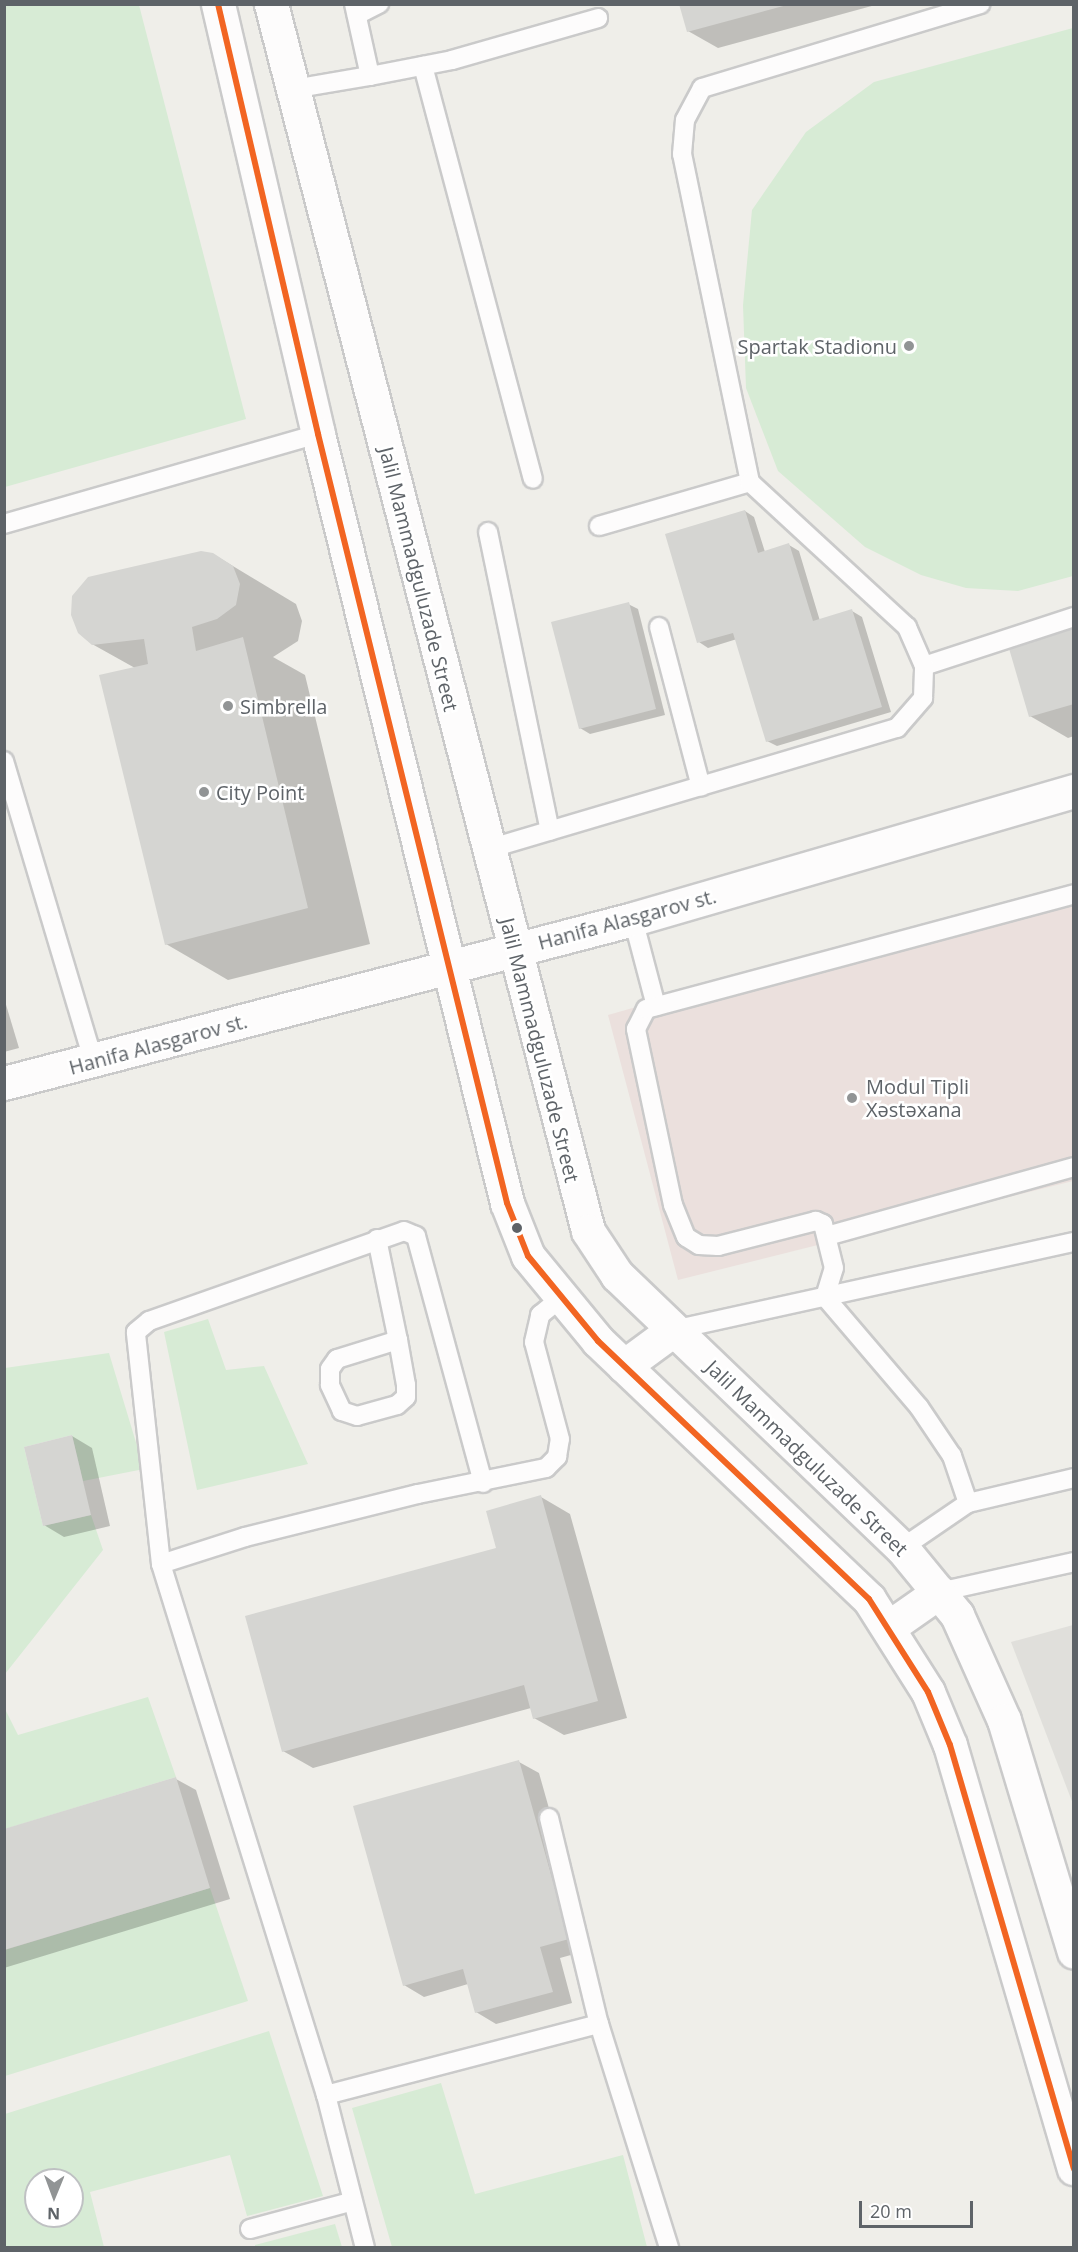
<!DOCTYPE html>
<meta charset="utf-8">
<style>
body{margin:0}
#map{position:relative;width:1078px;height:2252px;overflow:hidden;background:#efeee9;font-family:"Open Sans",sans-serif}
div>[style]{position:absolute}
.industrial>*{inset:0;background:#e0dfdb}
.medical>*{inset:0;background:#ebe0dd}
.green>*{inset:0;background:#d7ebd5}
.shadow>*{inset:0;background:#0003}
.building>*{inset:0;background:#d5d5d2}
.roads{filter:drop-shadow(2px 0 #cacaca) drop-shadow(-2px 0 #cacaca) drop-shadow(0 2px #cacaca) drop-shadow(0 -2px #cacaca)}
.service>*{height:18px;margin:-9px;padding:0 9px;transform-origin:9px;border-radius:9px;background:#fdfcfc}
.tertiary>*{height:33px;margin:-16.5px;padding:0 16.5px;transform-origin:16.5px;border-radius:16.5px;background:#fdfcfc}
.secondary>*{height:33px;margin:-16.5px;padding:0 16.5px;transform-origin:16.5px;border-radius:16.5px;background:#fdfcfc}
.bus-1>*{height:6px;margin:-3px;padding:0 3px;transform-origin:3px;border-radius:3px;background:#f26522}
.dots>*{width:16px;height:16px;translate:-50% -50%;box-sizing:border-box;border:3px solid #fff;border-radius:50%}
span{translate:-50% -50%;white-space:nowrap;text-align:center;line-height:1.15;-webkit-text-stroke:5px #fff;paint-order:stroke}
.poi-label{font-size:20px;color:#5e6368}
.right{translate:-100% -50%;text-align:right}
.left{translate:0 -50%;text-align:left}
.street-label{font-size:20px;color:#5e6368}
.frame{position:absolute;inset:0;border:6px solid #5e6368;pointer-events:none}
.north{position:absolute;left:24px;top:2168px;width:60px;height:60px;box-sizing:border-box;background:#fff;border:2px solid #bfc1c3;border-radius:50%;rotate:181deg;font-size:16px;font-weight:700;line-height:24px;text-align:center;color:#5e6368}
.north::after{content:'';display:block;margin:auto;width:21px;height:27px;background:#919495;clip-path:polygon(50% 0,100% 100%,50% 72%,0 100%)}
.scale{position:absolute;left:859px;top:2201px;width:114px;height:27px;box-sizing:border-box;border:3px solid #5e6368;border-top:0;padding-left:8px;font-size:18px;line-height:21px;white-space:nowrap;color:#5e6368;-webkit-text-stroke:4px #fff;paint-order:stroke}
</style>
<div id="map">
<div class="industrial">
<div style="clip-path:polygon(1073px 1625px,1074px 1625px,1073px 1804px,1011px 1642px)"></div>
</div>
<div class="medical">
<div style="clip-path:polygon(1073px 883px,1073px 1181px,678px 1280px,608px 1015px)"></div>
</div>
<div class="green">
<div style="clip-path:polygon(5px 4px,139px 5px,246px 419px,5px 487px)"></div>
<div style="clip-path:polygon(1073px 28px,1073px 576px,1018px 591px,966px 588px,921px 575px,865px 547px,778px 471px,746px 388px,743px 305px,752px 210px,806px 132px,874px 82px)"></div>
<div style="clip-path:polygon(208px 1319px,226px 1370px,264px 1366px,308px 1464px,197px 1490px,164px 1332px)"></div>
<div style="clip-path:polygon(109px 1353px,144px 1469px,83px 1481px,72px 1435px,24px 1447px,43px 1526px,91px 1515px,103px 1550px,5px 1674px,5px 1368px)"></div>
<div style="clip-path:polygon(148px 1697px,176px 1777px,5px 1829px,4px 1707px,18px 1735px)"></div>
<div style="clip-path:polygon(210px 1888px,248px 2001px,5px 2076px,5px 1950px)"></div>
<div style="clip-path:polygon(evenodd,269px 2031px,323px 2196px,247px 2216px,230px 2155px,90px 2192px,104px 2247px,5px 2247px,5px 2114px,269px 2031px,36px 2180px,72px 2180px,72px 2216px,36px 2216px,36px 2180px)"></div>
<div style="clip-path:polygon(441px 2083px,475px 2194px,623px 2155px,647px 2247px,392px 2247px,352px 2108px)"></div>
<div style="clip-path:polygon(335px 2224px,342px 2247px,255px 2247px,255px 2245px)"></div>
</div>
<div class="shadow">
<div style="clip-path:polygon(681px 4px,879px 4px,718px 48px,688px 31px)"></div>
<div style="clip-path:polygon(745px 511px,754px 517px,765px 552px,789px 545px,799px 551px,820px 621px,852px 611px,862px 617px,891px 712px,777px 746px,767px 741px,737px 639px,708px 648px,699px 642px)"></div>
<div style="clip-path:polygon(213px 554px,296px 604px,302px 621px,298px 641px,273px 657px,305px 675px,370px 944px,228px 980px,166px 944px,135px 668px,92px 644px)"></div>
<div style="clip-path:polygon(628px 604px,638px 609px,665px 715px,590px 734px,580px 728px)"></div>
<div style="clip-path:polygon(1074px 628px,1074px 736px,1068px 738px,1030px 716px)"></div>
<div style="clip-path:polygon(4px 998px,19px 1048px,4px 1052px)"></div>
<div style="clip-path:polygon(72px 1436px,92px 1448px,110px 1526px,64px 1537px,44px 1525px)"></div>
<div style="clip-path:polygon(541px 1497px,570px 1514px,627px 1718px,564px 1735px,534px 1718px,531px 1708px,313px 1768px,283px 1751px,498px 1549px)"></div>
<div style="clip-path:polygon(519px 1762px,539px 1773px,589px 1950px,560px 1958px,572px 2003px,496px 2024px,476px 2012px,468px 1984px,424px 1997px,404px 1985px)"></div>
<div style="clip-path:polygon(176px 1779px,196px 1790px,230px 1899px,4px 1968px,4px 1831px)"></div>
</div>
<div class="building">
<div style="clip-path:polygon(679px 4px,787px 4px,787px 5px,687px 32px)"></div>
<div style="clip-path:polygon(745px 510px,758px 553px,789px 543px,813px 621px,852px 609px,882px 707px,766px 742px,733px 633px,697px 643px,665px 534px)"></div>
<div style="clip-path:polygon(201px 551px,213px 553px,233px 566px,240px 584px,236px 605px,217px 619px,192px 627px,196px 651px,243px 637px,308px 908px,165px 945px,99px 675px,148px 664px,144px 639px,92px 645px,78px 633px,71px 615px,72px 596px,88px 577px)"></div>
<div style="clip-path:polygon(629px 602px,656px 709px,579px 729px,551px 622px)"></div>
<div style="clip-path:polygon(1074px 626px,1074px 704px,1029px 717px,1008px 645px)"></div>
<div style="clip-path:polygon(72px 1435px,91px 1515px,43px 1526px,24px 1447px)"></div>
<div style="clip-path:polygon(541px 1495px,598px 1701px,533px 1719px,524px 1685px,282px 1752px,245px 1616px,496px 1548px,486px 1511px)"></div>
<div style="clip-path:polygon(519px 1760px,569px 1939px,540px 1947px,553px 1992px,475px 2013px,463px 1969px,403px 1986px,353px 1806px)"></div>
<div style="clip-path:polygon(176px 1777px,210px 1888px,4px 1950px,4px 1829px)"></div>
</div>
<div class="roads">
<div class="service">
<div style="left:357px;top:15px;width:25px;rotate:-27deg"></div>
<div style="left:423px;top:66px;width:427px;rotate:75.1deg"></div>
<div style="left:370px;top:76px;width:84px;rotate:-11deg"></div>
<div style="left:452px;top:60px;width:152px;rotate:-16deg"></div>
<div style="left:293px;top:89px;width:78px;rotate:-9.6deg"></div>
<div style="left:370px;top:76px;width:74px;rotate:-102.5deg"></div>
<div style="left:4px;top:524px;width:327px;rotate:-16deg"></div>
<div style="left:599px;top:526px;width:157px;rotate:-16.2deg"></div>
<div style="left:750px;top:482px;width:335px;rotate:-101.7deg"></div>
<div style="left:682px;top:154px;width:34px;rotate:-85deg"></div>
<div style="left:685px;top:120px;width:36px;rotate:-62deg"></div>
<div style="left:702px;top:88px;width:291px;rotate:-16.8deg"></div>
<div style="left:488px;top:532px;width:305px;rotate:78.3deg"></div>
<div style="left:659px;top:627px;width:165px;rotate:75.3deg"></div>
<div style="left:924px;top:666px;width:158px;rotate:-18.1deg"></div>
<div style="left:4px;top:761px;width:314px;rotate:73.4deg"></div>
<div style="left:488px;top:849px;width:427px;rotate:-16.5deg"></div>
<div style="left:897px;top:728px;width:40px;rotate:-49deg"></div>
<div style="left:923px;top:698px;width:32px;rotate:-88deg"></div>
<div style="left:924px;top:666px;width:43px;rotate:-113.6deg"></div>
<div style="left:907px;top:627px;width:214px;rotate:-137.3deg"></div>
<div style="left:633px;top:919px;width:90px;rotate:75.2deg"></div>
<div style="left:827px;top:1236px;width:256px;rotate:-15.6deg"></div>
<div style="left:377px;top:1239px;width:103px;rotate:78.3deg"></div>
<div style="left:398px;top:1340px;width:46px;rotate:79.9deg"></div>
<div style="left:406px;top:1385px;width:12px;rotate:90deg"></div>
<div style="left:406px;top:1397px;width:12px;rotate:138deg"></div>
<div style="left:397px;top:1405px;width:41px;rotate:164.6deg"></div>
<div style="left:357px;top:1416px;width:16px;rotate:-162deg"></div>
<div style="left:342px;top:1411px;width:29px;rotate:-115deg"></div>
<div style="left:330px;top:1385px;width:16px;rotate:-90deg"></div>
<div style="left:330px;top:1369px;width:12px;rotate:-55deg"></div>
<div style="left:337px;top:1359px;width:64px;rotate:-17.3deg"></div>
<div style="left:673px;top:1330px;width:411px;rotate:-12.4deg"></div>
<div style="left:968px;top:1503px;width:50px;rotate:-108.8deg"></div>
<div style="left:952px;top:1456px;width:59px;rotate:-124deg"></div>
<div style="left:919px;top:1407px;width:145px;rotate:-130.5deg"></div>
<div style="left:825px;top:1297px;width:30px;rotate:-73deg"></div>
<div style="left:834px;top:1268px;width:45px;rotate:-104deg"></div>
<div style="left:823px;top:1224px;width:8px;rotate:-157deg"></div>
<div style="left:816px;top:1221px;width:101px;rotate:165.7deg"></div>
<div style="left:718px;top:1246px;width:19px;rotate:-177deg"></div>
<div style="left:699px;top:1245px;width:15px;rotate:-148deg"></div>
<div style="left:686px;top:1237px;width:35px;rotate:-112deg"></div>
<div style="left:673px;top:1205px;width:180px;rotate:-101.9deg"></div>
<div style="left:636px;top:1029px;width:22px;rotate:-63deg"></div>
<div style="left:646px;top:1009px;width:443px;rotate:-15deg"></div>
<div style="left:902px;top:1548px;width:80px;rotate:-34.3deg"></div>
<div style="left:968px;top:1503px;width:109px;rotate:-13.3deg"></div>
<div style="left:161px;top:1564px;width:233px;rotate:-96.2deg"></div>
<div style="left:136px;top:1332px;width:17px;rotate:-40deg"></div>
<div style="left:149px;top:1321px;width:270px;rotate:-19.4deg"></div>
<div style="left:404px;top:1231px;width:13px;rotate:23deg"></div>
<div style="left:416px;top:1236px;width:256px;rotate:74.8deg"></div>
<div style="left:939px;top:1592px;width:138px;rotate:-12.5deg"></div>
<div style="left:549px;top:1818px;width:212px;rotate:76.4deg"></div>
<div style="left:599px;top:2024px;width:235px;rotate:72.6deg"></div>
<div style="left:326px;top:2095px;width:282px;rotate:-14.6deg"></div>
<div style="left:250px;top:2229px;width:104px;rotate:-15.1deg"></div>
<div style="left:365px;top:2248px;width:158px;rotate:-104.3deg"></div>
<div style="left:326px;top:2095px;width:556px;rotate:-107.26deg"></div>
<div style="left:161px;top:1564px;width:88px;rotate:-17.8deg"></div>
<div style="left:245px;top:1537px;width:178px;rotate:-14deg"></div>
<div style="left:418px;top:1494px;width:131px;rotate:-11.5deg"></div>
<div style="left:546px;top:1468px;width:16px;rotate:-45deg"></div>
<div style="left:557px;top:1457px;width:18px;rotate:-81deg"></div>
<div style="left:560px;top:1439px;width:100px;rotate:-105deg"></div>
<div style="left:534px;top:1342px;width:28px;rotate:-77deg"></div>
<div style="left:540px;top:1315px;width:27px;rotate:-39deg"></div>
</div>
<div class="tertiary">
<div style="left:4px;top:1083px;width:650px;rotate:-14.61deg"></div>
<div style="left:633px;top:919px;width:459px;rotate:-16.2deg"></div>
</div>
<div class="secondary">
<div style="left:218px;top:4px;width:441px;rotate:76.9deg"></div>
<div style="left:318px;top:434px;width:792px;rotate:76.19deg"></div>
<div style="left:507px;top:1203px;width:57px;rotate:68.4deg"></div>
<div style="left:528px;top:1256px;width:110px;rotate:50.5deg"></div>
<div style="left:598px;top:1341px;width:374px;rotate:43.6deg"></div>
<div style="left:869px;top:1599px;width:110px;rotate:57.6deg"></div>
<div style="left:928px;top:1692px;width:57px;rotate:67.5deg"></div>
<div style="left:950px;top:1745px;width:441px;rotate:73.7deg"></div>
<div style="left:271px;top:4px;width:1267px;rotate:75.51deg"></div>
<div style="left:588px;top:1231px;width:53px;rotate:56.6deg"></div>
<div style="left:617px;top:1275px;width:395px;rotate:43.8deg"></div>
<div style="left:902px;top:1548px;width:87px;rotate:50.6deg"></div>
<div style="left:957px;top:1615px;width:115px;rotate:65.9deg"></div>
<div style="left:1004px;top:1720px;width:242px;rotate:73.2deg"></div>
<div style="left:624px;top:1366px;width:61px;rotate:-36.3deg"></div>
<div style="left:889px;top:1627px;width:61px;rotate:-35deg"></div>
</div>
</div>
<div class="bus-1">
<div style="left:218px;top:4px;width:441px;rotate:76.9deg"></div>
<div style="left:318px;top:434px;width:792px;rotate:76.19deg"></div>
<div style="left:507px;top:1203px;width:57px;rotate:68.4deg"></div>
<div style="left:528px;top:1256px;width:110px;rotate:50.5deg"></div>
<div style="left:598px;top:1341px;width:374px;rotate:43.6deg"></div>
<div style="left:869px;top:1599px;width:110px;rotate:57.6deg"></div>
<div style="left:928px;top:1692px;width:57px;rotate:67.5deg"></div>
<div style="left:950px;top:1745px;width:441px;rotate:73.7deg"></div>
</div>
<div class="dots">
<div style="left:909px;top:346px;background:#919495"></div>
<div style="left:228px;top:706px;background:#919495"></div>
<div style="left:204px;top:792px;background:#919495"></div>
<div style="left:852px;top:1098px;background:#919495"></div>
<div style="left:517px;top:1228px;background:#5e6368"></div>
</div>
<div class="poi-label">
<span class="right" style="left:897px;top:346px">Spartak Stadionu</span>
<span class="left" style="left:240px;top:706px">Simbrella</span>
<span class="left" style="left:216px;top:792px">City Point</span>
<span class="left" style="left:866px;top:1098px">Modul Tipli<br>Xəstəxana</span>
</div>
<div class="street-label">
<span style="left:419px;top:579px;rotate:76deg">Jalil Mammadguluzade Street</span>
<span style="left:627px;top:919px;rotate:-15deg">Hanifa Alasgarov st.</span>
<span style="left:158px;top:1044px;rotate:-15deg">Hanifa Alasgarov st.</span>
<span style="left:540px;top:1050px;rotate:76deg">Jalil Mammadguluzade Street</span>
<span style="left:807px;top:1458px;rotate:44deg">Jalil Mammadguluzade Street</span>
</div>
<div class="frame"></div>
<div class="north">N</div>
<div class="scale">20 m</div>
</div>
